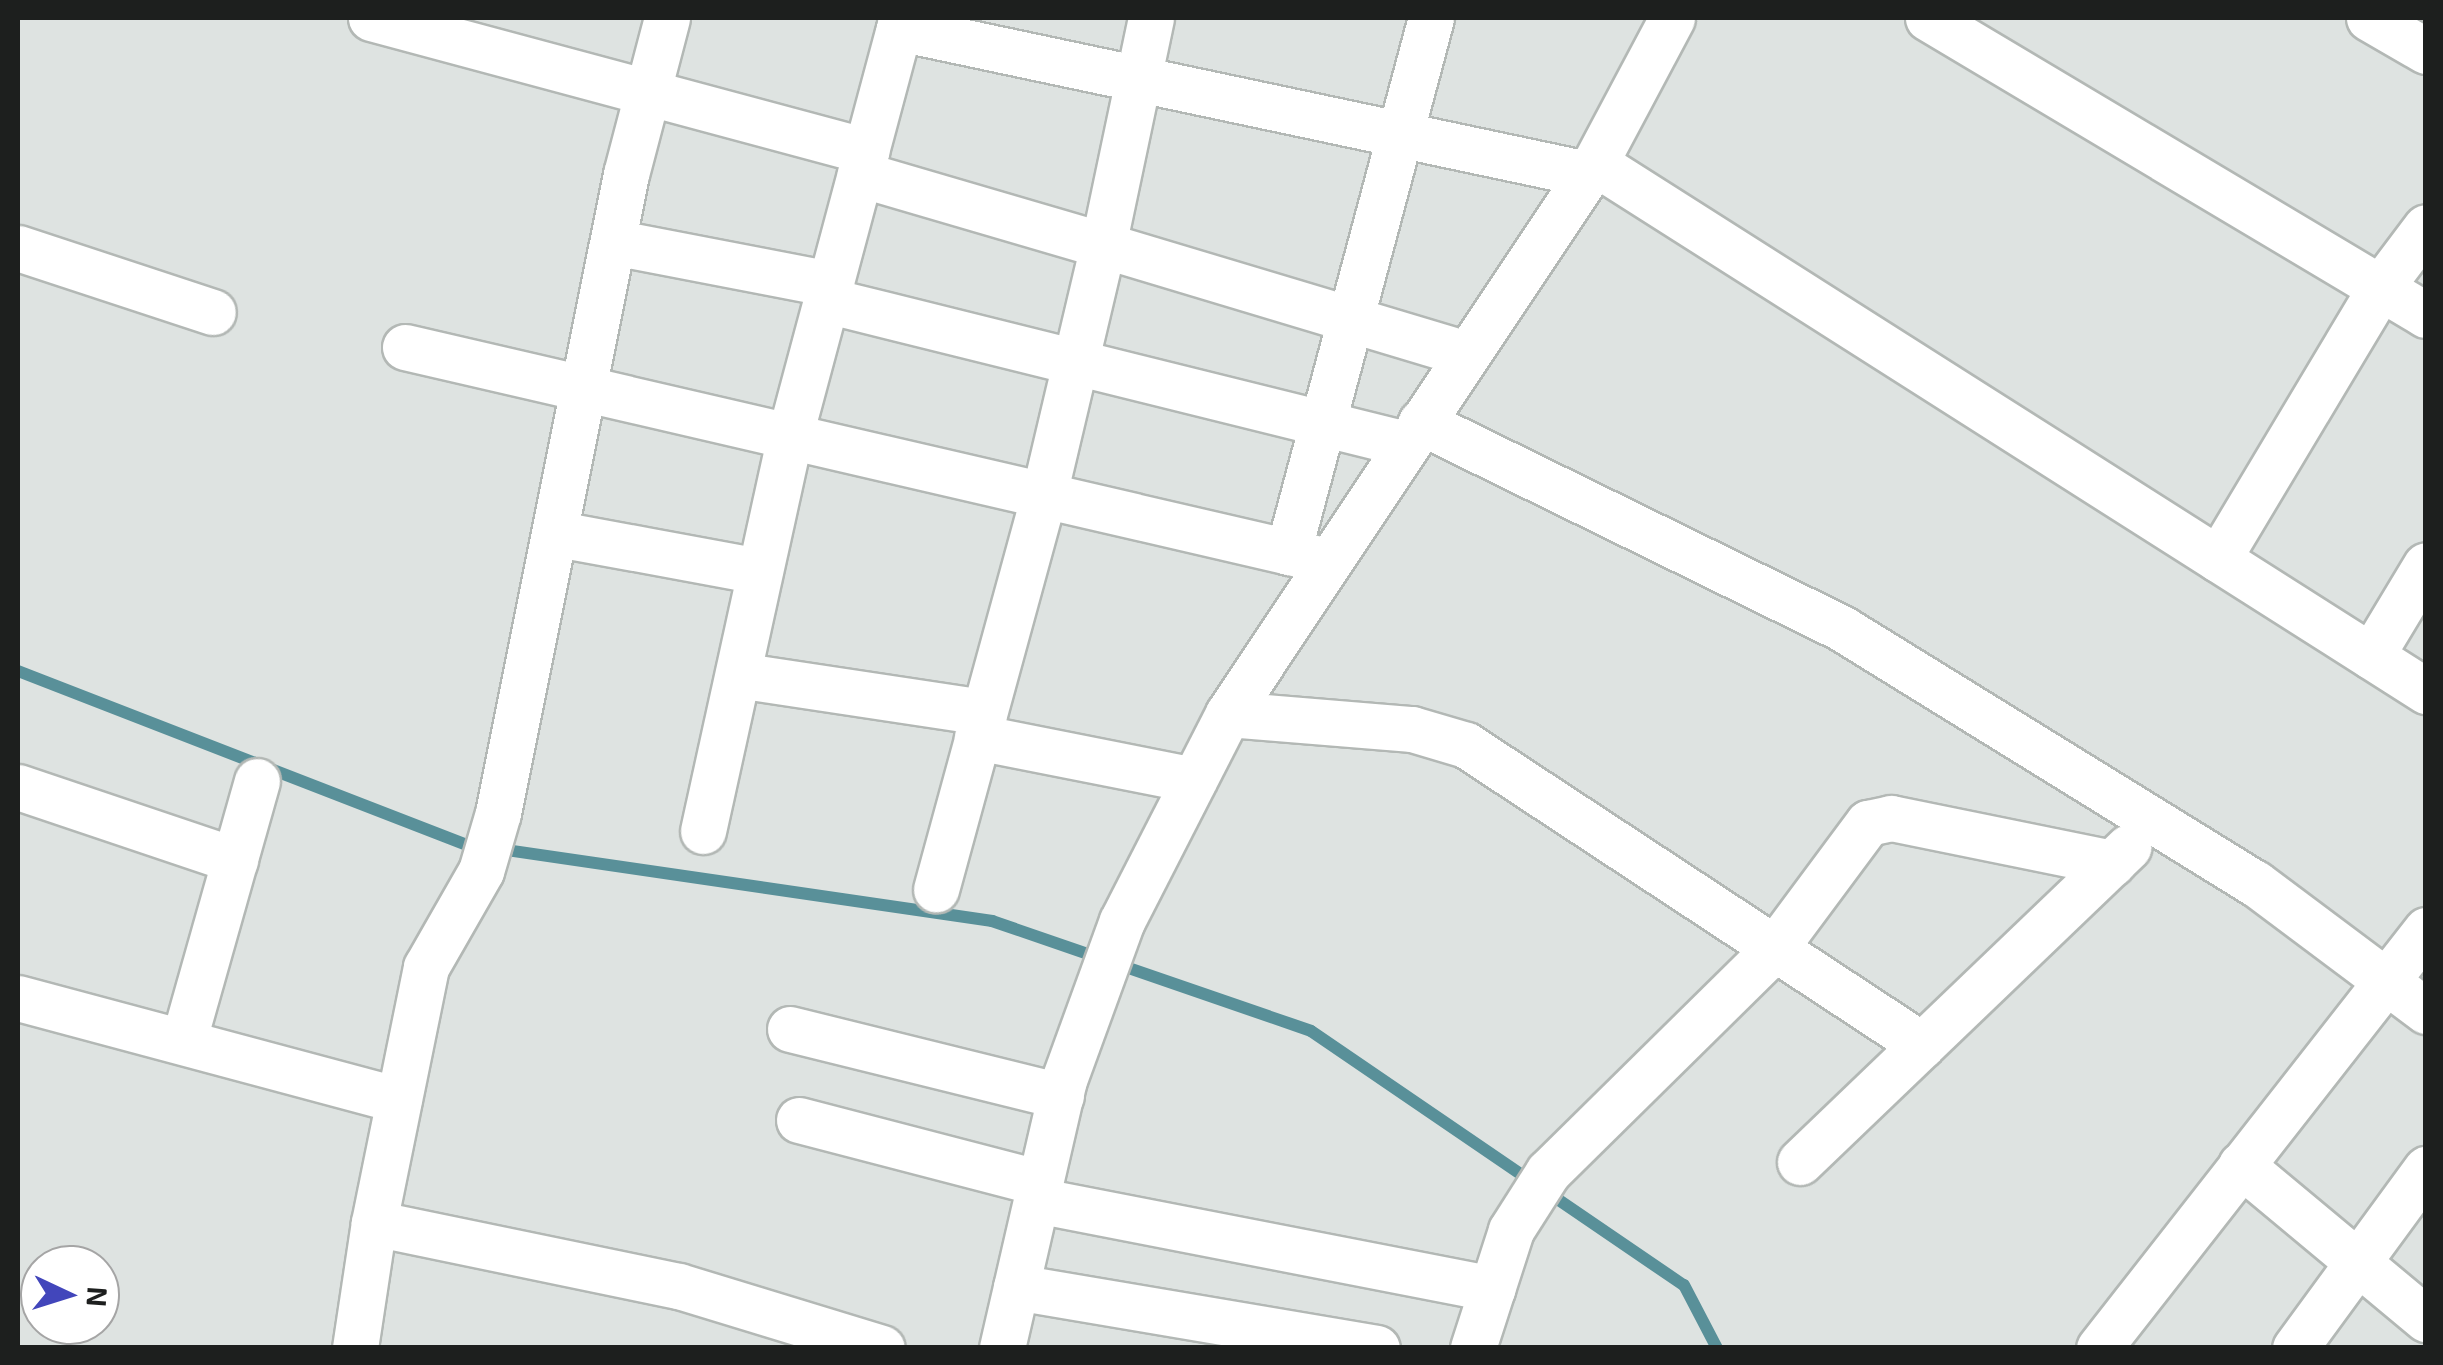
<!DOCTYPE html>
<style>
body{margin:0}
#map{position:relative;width:2443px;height:1365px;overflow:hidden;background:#dee3e1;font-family:"Exo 2",sans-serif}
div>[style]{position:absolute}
.stream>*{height:12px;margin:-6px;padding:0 6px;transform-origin:6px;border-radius:6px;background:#599099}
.roads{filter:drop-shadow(2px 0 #b3b8b5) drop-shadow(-2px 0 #b3b8b5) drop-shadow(0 2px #b3b8b5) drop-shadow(0 -2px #b3b8b5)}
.minor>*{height:45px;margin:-22.5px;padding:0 22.5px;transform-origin:22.5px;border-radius:22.5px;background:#fff}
span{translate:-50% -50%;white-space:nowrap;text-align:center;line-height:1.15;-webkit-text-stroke:10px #fff;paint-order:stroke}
.frame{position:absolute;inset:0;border:20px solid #1d1f1e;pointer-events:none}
.north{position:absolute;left:20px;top:1245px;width:100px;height:100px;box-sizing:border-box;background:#fff;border:2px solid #a5a5a5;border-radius:50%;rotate:94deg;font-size:28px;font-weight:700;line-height:40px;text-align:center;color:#1d1f1e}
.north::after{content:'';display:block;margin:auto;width:35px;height:45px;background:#4246bb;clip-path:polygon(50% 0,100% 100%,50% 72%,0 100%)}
</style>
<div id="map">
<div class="stream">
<div style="left:18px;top:671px;width:479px;rotate:21.2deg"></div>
<div style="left:465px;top:844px;width:533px;rotate:8.31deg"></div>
<div style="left:992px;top:921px;width:337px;rotate:19deg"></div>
<div style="left:1311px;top:1031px;width:451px;rotate:34.3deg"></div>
<div style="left:1684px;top:1285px;width:71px;rotate:62.4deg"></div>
</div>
<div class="roads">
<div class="minor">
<div style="left:371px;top:18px;width:513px;rotate:15.04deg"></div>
<div style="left:667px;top:18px;width:161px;rotate:104.7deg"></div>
<div style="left:626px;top:174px;width:652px;rotate:101.33deg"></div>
<div style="left:498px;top:813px;width:60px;rotate:106.3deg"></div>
<div style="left:481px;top:871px;width:111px;rotate:119.8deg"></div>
<div style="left:426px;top:967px;width:261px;rotate:101.5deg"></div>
<div style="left:374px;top:1223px;width:311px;rotate:11.7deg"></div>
<div style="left:679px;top:1286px;width:212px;rotate:17deg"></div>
<div style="left:1151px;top:18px;width:232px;rotate:101.9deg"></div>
<div style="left:1103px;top:245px;width:379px;rotate:16.7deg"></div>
<div style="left:1928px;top:18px;width:580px;rotate:30.81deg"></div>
<div style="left:2369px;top:18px;width:66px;rotate:30.1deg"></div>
<div style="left:899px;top:28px;width:703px;rotate:11.98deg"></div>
<div style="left:1595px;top:163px;width:985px;rotate:32.43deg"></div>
<div style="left:860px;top:174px;width:253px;rotate:16.3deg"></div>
<div style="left:1103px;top:245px;width:253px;rotate:103.3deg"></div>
<div style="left:1045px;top:491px;width:413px;rotate:105.3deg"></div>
<div style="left:613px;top:242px;width:222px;rotate:10.9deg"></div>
<div style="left:18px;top:248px;width:205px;rotate:18.2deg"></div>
<div style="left:826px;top:300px;width:598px;rotate:13.94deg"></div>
<div style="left:405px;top:347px;width:947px;rotate:13.05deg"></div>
<div style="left:1421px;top:422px;width:470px;rotate:26.1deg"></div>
<div style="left:1843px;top:629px;width:484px;rotate:31.7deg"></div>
<div style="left:2255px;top:883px;width:214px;rotate:36.8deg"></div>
<div style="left:558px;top:534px;width:205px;rotate:10.4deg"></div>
<div style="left:1288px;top:552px;width:553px;rotate:-75.01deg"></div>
<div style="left:2218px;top:559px;width:316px;rotate:-59.1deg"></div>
<div style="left:2380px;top:288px;width:76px;rotate:-53deg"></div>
<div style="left:2371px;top:656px;width:106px;rotate:-58.9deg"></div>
<div style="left:738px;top:675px;width:249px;rotate:8.6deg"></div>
<div style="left:1228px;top:714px;width:185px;rotate:4.7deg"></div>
<div style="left:1412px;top:729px;width:56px;rotate:16.5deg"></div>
<div style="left:1466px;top:745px;width:546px;rotate:33.34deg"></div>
<div style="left:977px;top:737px;width:221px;rotate:11.2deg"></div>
<div style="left:18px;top:787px;width:229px;rotate:18.6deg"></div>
<div style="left:703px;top:831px;width:405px;rotate:-77.6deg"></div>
<div style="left:790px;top:435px;width:432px;rotate:-75deg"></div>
<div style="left:18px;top:998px;width:394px;rotate:15deg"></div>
<div style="left:790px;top:1029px;width:279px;rotate:13.9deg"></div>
<div style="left:184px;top:1039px;width:268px;rotate:-74.2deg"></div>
<div style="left:799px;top:1120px;width:249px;rotate:14.6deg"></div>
<div style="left:1800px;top:1162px;width:455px;rotate:-43.8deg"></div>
<div style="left:2241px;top:1165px;width:241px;rotate:39.8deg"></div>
<div style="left:1036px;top:1200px;width:465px;rotate:11deg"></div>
<div style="left:1016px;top:1287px;width:366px;rotate:9.6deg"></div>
<div style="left:355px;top:1348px;width:126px;rotate:-81.4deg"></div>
<div style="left:1002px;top:1348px;width:275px;rotate:-77deg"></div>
<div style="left:1064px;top:1080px;width:169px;rotate:-70deg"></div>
<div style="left:1122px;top:921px;width:233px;rotate:-62.9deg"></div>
<div style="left:1228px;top:714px;width:662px;rotate:-56.33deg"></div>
<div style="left:1595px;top:163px;width:164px;rotate:-62deg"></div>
<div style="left:1473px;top:1348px;width:124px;rotate:-72.1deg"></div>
<div style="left:1511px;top:1230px;width:69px;rotate:-57.5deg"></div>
<div style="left:1548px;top:1172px;width:319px;rotate:-44.6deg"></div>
<div style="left:1775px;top:948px;width:156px;rotate:-53.4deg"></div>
<div style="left:1868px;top:823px;width:24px;rotate:-12deg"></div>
<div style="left:1891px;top:818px;width:226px;rotate:11.5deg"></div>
<div style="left:2099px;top:1348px;width:531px;rotate:-51.96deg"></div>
<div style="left:2295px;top:1348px;width:222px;rotate:-53.8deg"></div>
</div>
</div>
<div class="frame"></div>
<div class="north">N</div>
</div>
